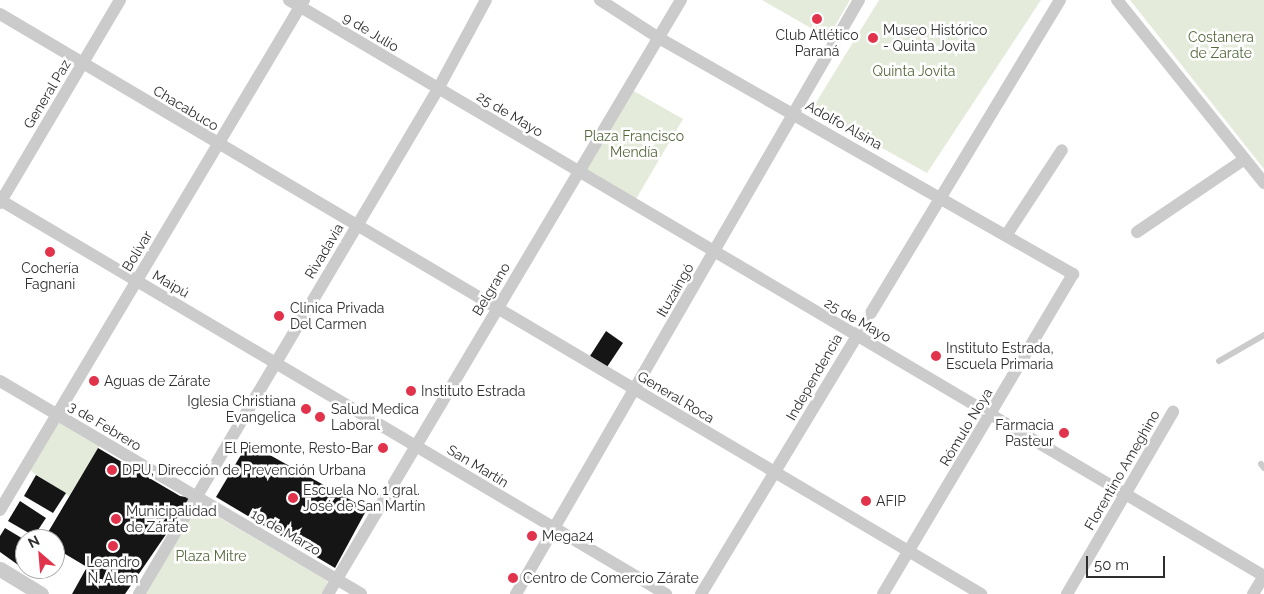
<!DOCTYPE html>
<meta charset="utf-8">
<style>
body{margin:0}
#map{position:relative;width:1264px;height:594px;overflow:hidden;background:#fff;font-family:Raleway,sans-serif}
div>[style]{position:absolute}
.green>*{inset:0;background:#e5ebdb}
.building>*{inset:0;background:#151515}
.service>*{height:6px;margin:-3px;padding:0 3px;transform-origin:3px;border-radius:3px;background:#cbcbcb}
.minor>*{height:12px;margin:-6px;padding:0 6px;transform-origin:6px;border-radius:6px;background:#cbcbcb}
.tertiary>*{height:15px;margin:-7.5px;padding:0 7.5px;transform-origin:7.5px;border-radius:7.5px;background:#cbcbcb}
.dots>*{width:14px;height:14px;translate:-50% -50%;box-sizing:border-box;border:2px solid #fff;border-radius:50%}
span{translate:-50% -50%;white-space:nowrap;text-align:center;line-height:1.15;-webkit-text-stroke:5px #fff;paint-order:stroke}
.poi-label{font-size:14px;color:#2e2e2e}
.left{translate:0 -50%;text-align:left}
.right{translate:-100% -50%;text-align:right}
.street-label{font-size:14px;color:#2e2e2e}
.park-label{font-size:14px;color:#54683c}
.north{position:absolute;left:15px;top:529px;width:50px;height:50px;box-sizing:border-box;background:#fff;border:1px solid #ababab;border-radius:50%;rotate:333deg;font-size:14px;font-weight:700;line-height:20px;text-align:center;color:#2e2e2e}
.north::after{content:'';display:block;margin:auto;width:18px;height:22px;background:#e1334c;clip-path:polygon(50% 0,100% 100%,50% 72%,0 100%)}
.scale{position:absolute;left:1086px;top:556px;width:79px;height:22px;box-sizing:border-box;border:2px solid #2e2e2e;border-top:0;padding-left:6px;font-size:15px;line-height:18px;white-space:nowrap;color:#2e2e2e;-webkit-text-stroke:4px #fff;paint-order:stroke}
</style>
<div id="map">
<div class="green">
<div style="clip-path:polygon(762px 0,850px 0,828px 38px)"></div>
<div style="clip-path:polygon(879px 0,1041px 0,927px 173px,812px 109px)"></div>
<div style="clip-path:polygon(1130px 0,1264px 0,1264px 169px)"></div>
<div style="clip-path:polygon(632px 90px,683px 119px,636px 199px,585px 169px)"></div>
<div style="clip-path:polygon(59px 418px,101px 444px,69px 496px,28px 469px)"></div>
<div style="clip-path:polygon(198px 505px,328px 581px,323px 594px,144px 594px)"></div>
</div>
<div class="building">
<div style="clip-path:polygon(606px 331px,623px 343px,607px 367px,590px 356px)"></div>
<div style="clip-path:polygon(248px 443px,367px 509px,335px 568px,216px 497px)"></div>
<div style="clip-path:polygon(98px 448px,180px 496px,191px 498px,125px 594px,72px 594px,87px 567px,55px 548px,55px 539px,44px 539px)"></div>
<div style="clip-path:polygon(36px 475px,66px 493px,53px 513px,24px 496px)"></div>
<div style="clip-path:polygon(20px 501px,46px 518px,34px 536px,8px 521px)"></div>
<div style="clip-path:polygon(5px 528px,25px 540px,28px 572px,0 552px,0 536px)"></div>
</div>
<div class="service">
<div style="left:1219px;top:361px;width:52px;rotate:-30deg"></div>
<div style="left:1261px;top:464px;width:5px;rotate:53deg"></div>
</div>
<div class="minor">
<div style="left:289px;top:0;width:1132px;rotate:30.57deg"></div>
<div style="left:600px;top:0;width:70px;rotate:32.8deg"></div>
<div style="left:659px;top:38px;width:477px;rotate:29.7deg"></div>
<div style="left:1073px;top:274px;width:372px;rotate:120.7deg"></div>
<div style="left:1117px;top:0;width:235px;rotate:51.2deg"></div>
<div style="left:0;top:14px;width:1140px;rotate:30.59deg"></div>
<div style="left:0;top:200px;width:774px;rotate:30.61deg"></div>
<div style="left:0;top:203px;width:236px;rotate:-59.4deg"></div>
<div style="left:1137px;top:232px;width:130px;rotate:-34.1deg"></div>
<div style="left:1007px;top:234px;width:100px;rotate:-56.8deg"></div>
<div style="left:0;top:381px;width:419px;rotate:30.5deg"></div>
<div style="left:0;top:510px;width:594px;rotate:-59.2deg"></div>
<div style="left:139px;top:594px;width:587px;rotate:-59.37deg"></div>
<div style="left:438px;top:89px;width:101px;rotate:-61.7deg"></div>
<div style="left:328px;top:594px;width:691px;rotate:-59.28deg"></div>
<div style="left:516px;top:594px;width:686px;rotate:-60deg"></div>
<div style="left:701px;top:594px;width:694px;rotate:-58.85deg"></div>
<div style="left:1067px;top:594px;width:211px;rotate:-59.8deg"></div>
<div style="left:1253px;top:594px;width:21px;rotate:-59deg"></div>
</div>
<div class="tertiary">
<div style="left:0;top:569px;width:48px;rotate:31.4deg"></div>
</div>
<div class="dots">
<div style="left:817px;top:19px;background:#e1334c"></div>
<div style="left:873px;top:38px;background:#e1334c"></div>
<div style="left:50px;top:252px;background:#e1334c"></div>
<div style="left:279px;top:316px;background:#e1334c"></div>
<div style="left:936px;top:356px;background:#e1334c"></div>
<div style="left:94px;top:381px;background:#e1334c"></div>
<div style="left:411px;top:391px;background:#e1334c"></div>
<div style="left:306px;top:409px;background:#e1334c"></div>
<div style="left:320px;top:417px;background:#e1334c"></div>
<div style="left:1064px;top:433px;background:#e1334c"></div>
<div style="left:383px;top:448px;background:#e1334c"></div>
<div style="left:112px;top:470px;background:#e1334c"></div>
<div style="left:293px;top:498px;background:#e1334c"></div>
<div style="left:866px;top:501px;background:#e1334c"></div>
<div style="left:116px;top:519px;background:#e1334c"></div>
<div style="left:532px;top:536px;background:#e1334c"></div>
<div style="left:113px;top:546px;background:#e1334c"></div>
<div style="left:513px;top:578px;background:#e1334c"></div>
</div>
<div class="poi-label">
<span class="left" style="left:883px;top:38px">Museo Histórico<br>- Quinta Jovita</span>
<span style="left:817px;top:43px">Club Atlético<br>Paraná</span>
<span style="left:50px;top:276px">Cochería<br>Fagnani</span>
<span class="left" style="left:290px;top:316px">Clinica Privada<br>Del Carmen</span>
<span class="left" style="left:946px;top:356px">Instituto Estrada,<br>Escuela Primaria</span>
<span class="left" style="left:104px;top:381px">Aguas de Zárate</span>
<span class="left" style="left:421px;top:391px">Instituto Estrada</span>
<span class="right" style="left:296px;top:409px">Iglesia Christiana<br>Evangelica</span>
<span class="left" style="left:331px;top:417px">Salud Medica<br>Laboral</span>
<span class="right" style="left:1054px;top:433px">Farmacia<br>Pasteur</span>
<span class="right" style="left:373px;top:448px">El Piemonte, Resto-Bar</span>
<span class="left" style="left:122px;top:470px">DPU, Dirección de Prevención Urbana</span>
<span class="left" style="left:303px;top:498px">Escuela No. 1 gral.<br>José de San Martín</span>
<span class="left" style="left:876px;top:501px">AFIP</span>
<span class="left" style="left:126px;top:519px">Municipalidad<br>de Zárate</span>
<span class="left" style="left:542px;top:536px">Mega24</span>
<span style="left:113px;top:570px">Leandro<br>N. Alem</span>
<span class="left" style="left:523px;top:578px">Centro de Comercio Zárate</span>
</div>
<div class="street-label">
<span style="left:371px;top:32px;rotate:31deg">9 de Julio</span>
<span style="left:47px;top:94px;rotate:-59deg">General Paz</span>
<span style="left:186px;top:108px;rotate:31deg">Chacabuco</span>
<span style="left:510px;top:114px;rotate:31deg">25 de Mayo</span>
<span style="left:844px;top:125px;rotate:29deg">Adolfo Alsina</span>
<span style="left:137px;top:251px;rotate:-59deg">Bolívar</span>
<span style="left:324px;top:251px;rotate:-59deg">Rivadavia</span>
<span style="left:171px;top:284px;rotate:30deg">Maipú</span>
<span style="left:491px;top:289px;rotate:-59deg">Belgrano</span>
<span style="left:675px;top:290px;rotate:-60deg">Ituzaingó</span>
<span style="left:858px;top:320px;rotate:30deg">25 de Mayo</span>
<span style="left:814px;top:377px;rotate:-60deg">Independencia</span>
<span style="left:676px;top:397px;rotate:31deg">General Roca</span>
<span style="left:105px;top:426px;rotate:31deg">3 de Febrero</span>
<span style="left:966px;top:427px;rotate:-59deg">Rómulo Noya</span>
<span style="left:478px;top:466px;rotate:31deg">San Martín</span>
<span style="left:1122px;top:470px;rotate:-60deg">Florentino Ameghino</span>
<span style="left:286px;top:532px;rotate:30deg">19 de Marzo</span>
</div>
<div class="park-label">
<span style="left:1221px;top:45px">Costanera<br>de Zarate</span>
<span style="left:914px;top:71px">Quinta Jovita</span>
<span style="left:634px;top:144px">Plaza Francisco<br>Mendía</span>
<span style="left:211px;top:556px">Plaza Mitre</span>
</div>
<div class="north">N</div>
<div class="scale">50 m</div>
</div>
